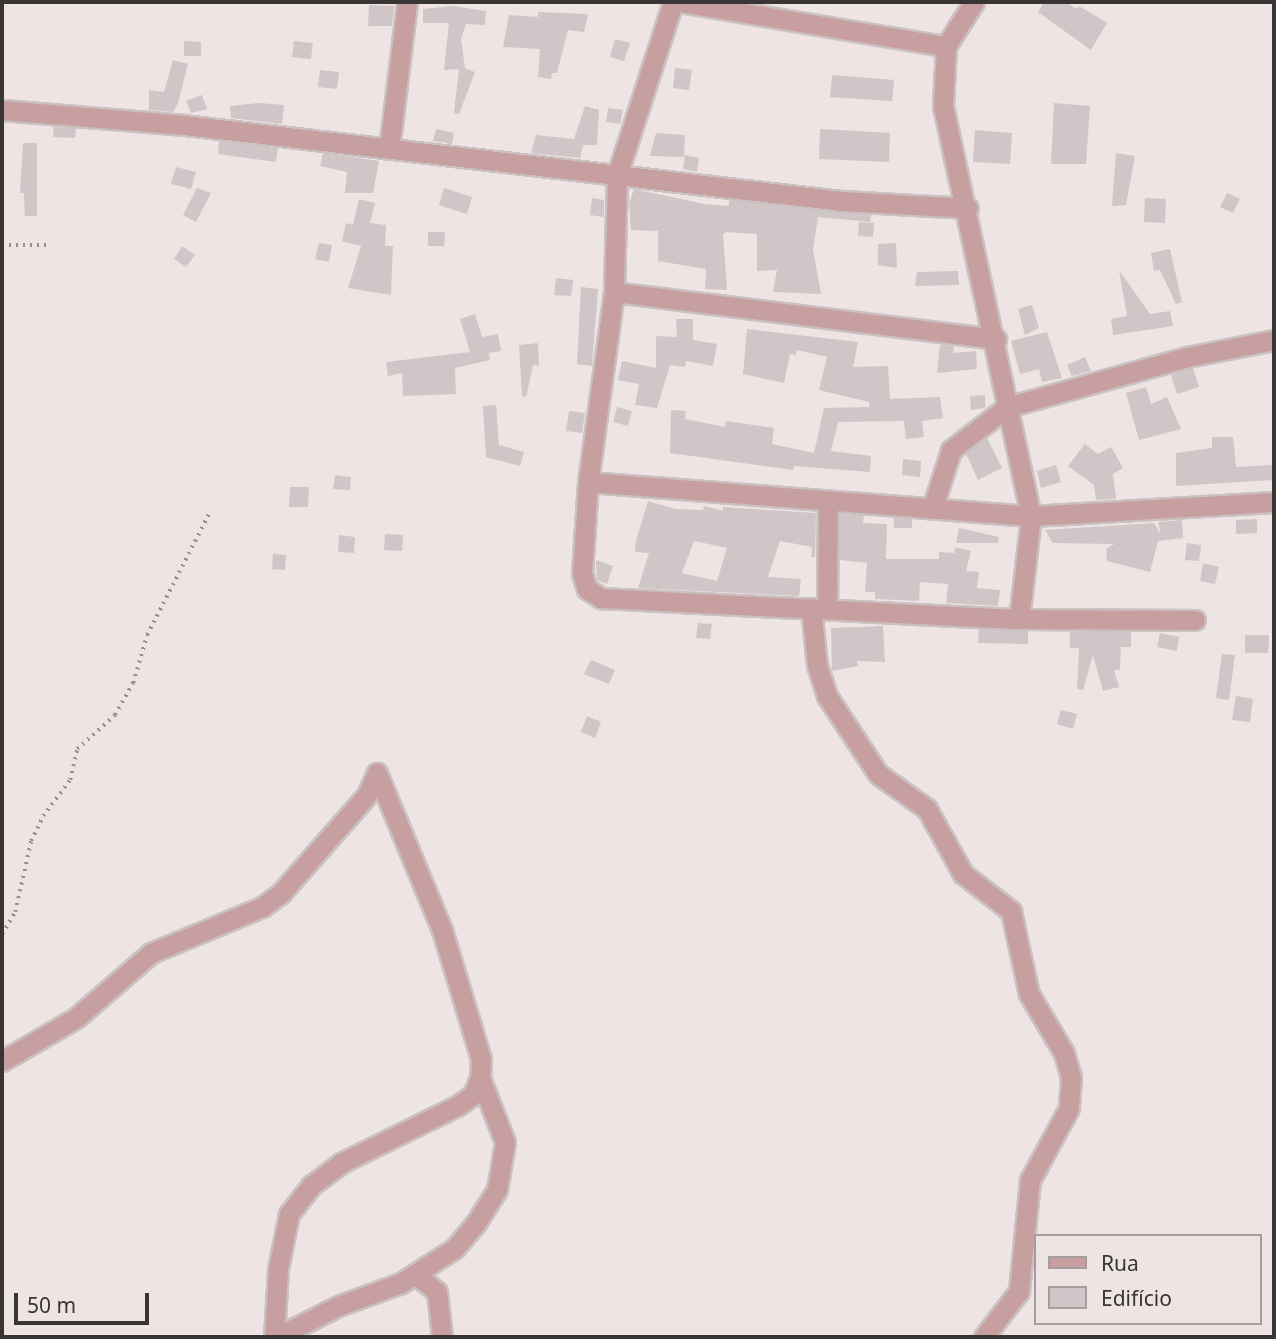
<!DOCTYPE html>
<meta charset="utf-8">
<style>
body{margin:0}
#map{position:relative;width:1276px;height:1339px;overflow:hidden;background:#eee4e4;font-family:"Noto Sans",sans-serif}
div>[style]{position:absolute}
.building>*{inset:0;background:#d0c6c7}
.path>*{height:3.5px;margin-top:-1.75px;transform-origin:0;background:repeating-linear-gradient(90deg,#978f8f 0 2px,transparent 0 7px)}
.roads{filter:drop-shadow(2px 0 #cac1c1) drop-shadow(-2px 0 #cac1c1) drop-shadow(0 2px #cac1c1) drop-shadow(0 -2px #cac1c1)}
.minor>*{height:19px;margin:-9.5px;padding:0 9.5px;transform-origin:9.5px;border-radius:9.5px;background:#c89fa0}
span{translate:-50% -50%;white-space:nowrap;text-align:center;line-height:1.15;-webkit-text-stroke:5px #eee4e4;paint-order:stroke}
.frame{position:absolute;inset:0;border:4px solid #393535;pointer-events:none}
.legend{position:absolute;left:1034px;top:1234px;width:228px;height:91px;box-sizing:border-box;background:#eee4e4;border:2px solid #a69e9e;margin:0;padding:9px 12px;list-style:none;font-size:21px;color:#393535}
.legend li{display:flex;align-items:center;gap:14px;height:35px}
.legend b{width:35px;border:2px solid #a69e9e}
.scale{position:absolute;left:14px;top:1293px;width:135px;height:32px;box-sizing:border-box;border:4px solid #393535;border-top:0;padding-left:9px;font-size:21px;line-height:24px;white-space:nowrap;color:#393535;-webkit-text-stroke:5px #eee4e4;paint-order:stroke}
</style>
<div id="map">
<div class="building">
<div style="clip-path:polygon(1044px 2px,1066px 2px,1076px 9px,1079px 6px,1107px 23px,1091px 50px,1038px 12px)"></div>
<div style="clip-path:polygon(369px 5px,394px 6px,392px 26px,368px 26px)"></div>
<div style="clip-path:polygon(452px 6px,486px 11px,485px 25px,466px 24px,461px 39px,465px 68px,475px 72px,459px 114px,454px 113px,459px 69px,444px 70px,449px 23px,423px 23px,423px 9px)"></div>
<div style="clip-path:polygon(538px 12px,588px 14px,584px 32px,568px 30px,557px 73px,552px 73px,551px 79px,538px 77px,540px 49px,503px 47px,509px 15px,538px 17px)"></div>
<div style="clip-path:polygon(615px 39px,630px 43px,624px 61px,610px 57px)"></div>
<div style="clip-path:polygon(184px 41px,201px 42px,201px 56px,184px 56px)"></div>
<div style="clip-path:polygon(294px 41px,313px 43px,311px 59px,292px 57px)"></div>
<div style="clip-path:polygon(173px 60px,188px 64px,178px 103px,173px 112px,149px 110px,149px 90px,164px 92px)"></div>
<div style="clip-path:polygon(675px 68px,692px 70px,689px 90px,673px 88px)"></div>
<div style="clip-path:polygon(320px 70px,339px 72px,337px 89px,318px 87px)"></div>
<div style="clip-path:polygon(832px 75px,894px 80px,892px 101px,830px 97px)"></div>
<div style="clip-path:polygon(202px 95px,207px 109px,191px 113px,186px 101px)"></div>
<div style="clip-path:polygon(259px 103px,284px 105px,282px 124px,231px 118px,230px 106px)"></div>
<div style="clip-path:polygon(1054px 103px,1090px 106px,1086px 164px,1051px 164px)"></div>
<div style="clip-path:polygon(585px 106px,599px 110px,597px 145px,583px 145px,580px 158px,531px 153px,536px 135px,574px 139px)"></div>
<div style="clip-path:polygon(608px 108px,623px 110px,620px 124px,606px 122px)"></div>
<div style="clip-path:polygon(54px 127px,76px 128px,75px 138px,53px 137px)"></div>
<div style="clip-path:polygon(436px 129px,454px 133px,452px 144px,433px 141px)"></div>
<div style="clip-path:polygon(820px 129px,890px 133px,889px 162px,819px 159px)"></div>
<div style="clip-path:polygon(975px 130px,1012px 133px,1010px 164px,973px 162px)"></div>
<div style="clip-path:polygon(656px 133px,685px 135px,684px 157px,650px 156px)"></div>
<div style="clip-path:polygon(219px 141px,278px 148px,276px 162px,218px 154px)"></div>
<div style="clip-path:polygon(23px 143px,37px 143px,37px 216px,25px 216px,24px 193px,20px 193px)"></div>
<div style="clip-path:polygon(323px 153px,379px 161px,373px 193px,345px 193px,347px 172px,320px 166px)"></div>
<div style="clip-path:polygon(1116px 153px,1135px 156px,1126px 205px,1112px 206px)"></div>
<div style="clip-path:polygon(685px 155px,699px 158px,697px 172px,683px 169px)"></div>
<div style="clip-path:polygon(176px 167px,196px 172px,191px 189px,171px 184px)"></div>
<div style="clip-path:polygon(197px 188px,211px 193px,196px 222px,183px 215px)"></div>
<div style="clip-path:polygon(444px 188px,472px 197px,467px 214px,439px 205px)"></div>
<div style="clip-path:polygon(634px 189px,704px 204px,729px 206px,729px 200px,871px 215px,870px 222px,818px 217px,813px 250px,821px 294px,773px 292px,777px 270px,757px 271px,757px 234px,726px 232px,723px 234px,727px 290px,705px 289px,706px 269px,658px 261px,658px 231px,631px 230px,629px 203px)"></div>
<div style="clip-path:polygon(1227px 193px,1240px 199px,1233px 213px,1220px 207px)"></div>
<div style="clip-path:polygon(592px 198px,604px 200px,604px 217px,590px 215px)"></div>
<div style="clip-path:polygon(1145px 198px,1166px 199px,1165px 223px,1144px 222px)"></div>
<div style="clip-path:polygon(359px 199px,375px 203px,370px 223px,386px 225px,385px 246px,393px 246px,391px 295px,348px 288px,361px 246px,342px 241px,346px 223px,353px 225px)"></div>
<div style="clip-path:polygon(859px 222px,874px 223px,873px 237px,858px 236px)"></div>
<div style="clip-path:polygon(428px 232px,445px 232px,444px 246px,428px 246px)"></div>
<div style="clip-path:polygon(319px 243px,332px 245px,329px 262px,315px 259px)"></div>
<div style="clip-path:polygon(896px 243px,897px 268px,878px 265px,878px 244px)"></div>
<div style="clip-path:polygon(182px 246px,195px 255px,186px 267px,174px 259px)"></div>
<div style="clip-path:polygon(1170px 249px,1182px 302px,1176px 304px,1160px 270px,1154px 271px,1151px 253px)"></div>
<div style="clip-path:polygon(1119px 270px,1150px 314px,1170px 311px,1173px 326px,1113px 335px,1111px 319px,1127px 316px)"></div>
<div style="clip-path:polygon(958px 271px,959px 285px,915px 286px,917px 272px)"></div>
<div style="clip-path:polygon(556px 278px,573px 280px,571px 296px,554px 295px)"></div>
<div style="clip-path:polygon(581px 287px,598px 289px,592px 366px,577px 364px)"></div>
<div style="clip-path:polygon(1032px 305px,1039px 328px,1025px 335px,1018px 309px)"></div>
<div style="clip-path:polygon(475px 314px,482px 337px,498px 334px,501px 351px,489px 353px,490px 360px,455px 368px,456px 394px,403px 396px,402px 373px,388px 376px,386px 362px,470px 352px,460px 319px)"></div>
<div style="clip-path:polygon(676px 319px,693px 319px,693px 340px,717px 344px,713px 366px,686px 361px,685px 367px,670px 365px,657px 408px,635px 405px,639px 384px,618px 380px,622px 361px,656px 368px,656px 336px,677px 337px)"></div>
<div style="clip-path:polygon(747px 329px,858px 342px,853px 367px,888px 366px,890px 399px,940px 397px,943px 418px,922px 421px,924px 437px,906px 439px,904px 421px,838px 422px,831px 451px,871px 456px,870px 472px,794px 466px,793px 470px,670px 453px,671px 410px,686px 411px,685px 419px,725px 427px,726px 421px,774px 428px,772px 444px,814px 453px,824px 408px,869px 407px,869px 402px,819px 390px,827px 357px,797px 350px,796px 355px,790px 354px,784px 383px,743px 374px)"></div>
<div style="clip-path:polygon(1047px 332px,1062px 378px,1042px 382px,1039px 369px,1020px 374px,1011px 341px)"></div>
<div style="clip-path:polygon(538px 343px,539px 366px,533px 365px,526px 397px,522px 396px,519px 345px)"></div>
<div style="clip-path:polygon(940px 345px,954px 346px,953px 353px,976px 351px,977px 369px,937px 373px)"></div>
<div style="clip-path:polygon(1085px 357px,1091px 371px,1072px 376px,1067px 365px)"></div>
<div style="clip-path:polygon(1193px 368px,1199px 387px,1177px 394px,1171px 375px)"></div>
<div style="clip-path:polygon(1146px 387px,1151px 404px,1167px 397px,1181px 429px,1139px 440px,1126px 393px)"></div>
<div style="clip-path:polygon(985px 395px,985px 408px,971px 410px,970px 396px)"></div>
<div style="clip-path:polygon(496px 405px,499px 445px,524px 452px,520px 466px,486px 457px,483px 406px)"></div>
<div style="clip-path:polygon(617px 407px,632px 411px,628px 426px,613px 422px)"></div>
<div style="clip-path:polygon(569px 411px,585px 413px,582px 433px,566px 431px)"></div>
<div style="clip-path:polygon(1212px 437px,1233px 437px,1236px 467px,1274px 465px,1274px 480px,1176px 486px,1176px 453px,1212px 448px)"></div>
<div style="clip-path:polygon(987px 438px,1002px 468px,978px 480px,966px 454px)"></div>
<div style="clip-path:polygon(1085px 444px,1098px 454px,1111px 447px,1123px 468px,1113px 474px,1116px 499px,1096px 500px,1094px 485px,1068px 466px)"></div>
<div style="clip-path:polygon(903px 459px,921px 461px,920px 477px,902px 475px)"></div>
<div style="clip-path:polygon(1056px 465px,1061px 482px,1041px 488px,1037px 471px)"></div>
<div style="clip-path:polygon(335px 475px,351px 477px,350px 490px,333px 489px)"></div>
<div style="clip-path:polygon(290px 487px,309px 487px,308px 507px,289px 507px)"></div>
<div style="clip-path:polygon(evenodd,648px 501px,675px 509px,703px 510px,704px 506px,723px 511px,723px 507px,816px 513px,815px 557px,811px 557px,812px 547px,780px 541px,768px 577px,801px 579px,799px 596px,638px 588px,649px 553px,635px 552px,636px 541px,648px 501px,694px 541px,727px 548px,717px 581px,682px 573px,694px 541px)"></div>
<div style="clip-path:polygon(840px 514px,864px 515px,863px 523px,887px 524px,886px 559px,939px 559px,939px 552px,954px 553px,955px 547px,971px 551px,966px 571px,979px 572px,977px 588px,1000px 590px,998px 606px,946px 603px,948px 584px,920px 582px,919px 601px,875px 599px,875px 592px,865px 592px,867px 563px,840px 560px)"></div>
<div style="clip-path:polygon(894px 518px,912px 519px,912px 528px,894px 528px)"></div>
<div style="clip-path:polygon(1257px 519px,1257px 533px,1236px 534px,1236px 520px)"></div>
<div style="clip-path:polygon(1182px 520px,1183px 538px,1158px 541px,1150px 572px,1107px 561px,1106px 549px,1114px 544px,1053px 543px,1045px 530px,1154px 523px,1161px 535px,1158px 522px)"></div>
<div style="clip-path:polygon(959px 528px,999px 537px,998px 543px,956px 543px)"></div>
<div style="clip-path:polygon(385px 534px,403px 535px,402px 551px,384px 550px)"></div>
<div style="clip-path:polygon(339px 535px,355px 537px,354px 553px,338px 552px)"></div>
<div style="clip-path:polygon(1187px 543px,1201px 545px,1199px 561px,1185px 560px)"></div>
<div style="clip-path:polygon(273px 554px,286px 555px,285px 570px,272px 569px)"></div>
<div style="clip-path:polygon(596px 560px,613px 566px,607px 584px,597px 580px)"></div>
<div style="clip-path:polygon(1203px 563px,1219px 567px,1215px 584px,1200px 581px)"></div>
<div style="clip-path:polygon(698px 623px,712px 624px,710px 639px,696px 638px)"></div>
<div style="clip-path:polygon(883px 626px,885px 662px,857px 661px,858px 666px,832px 671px,831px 628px)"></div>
<div style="clip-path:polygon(979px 629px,1028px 631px,1028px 644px,978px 643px)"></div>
<div style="clip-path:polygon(1070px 632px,1131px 632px,1131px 647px,1121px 647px,1120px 670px,1114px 670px,1119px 687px,1103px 691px,1093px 655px,1083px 690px,1077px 689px,1079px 648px,1070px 648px)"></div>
<div style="clip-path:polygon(1160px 633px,1179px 637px,1177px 651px,1157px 647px)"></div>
<div style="clip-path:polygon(1245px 635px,1269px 635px,1268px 653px,1245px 653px)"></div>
<div style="clip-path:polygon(1222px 654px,1235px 655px,1229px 700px,1216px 698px)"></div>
<div style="clip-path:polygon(591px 660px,615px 670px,609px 684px,584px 674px)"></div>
<div style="clip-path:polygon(1236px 696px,1253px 699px,1250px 722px,1232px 720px)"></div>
<div style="clip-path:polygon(1061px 710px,1077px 714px,1073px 729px,1057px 724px)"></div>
<div style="clip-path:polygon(587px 716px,601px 722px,595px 738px,581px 732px)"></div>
</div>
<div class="path">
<div style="left:2px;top:245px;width:47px"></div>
<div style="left:2px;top:934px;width:26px;rotate:-59deg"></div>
<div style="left:15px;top:912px;width:73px;rotate:-77.3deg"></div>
<div style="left:31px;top:841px;width:28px;rotate:-64deg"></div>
<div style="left:43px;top:816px;width:45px;rotate:-53.1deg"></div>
<div style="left:70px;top:780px;width:32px;rotate:-77deg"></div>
<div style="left:77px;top:749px;width:51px;rotate:-41.8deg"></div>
<div style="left:115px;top:715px;width:37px;rotate:-61deg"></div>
<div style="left:133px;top:683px;width:50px;rotate:-73.7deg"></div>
<div style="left:147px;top:635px;width:138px;rotate:-62.9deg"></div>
</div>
<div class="roads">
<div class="minor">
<div style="left:673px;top:2px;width:182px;rotate:107.9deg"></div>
<div style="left:617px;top:175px;width:117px;rotate:91.5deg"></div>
<div style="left:614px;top:292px;width:192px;rotate:97.8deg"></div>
<div style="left:588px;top:482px;width:91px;rotate:93.8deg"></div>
<div style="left:582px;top:573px;width:17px;rotate:73deg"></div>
<div style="left:587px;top:589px;width:17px;rotate:33deg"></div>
<div style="left:601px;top:598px;width:419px;rotate:2.9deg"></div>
<div style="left:1019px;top:619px;width:176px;rotate:0.3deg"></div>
<div style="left:679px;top:2px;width:271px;rotate:9.4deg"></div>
<div style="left:974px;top:2px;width:52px;rotate:122.5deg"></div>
<div style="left:946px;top:46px;width:60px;rotate:92.9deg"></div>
<div style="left:943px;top:106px;width:419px;rotate:77.9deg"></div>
<div style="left:1031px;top:516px;width:104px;rotate:96.6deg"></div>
<div style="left:2px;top:110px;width:183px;rotate:4.7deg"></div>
<div style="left:184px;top:125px;width:662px;rotate:6.59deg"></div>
<div style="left:842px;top:201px;width:126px;rotate:3.2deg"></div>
<div style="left:389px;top:149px;width:148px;rotate:-83deg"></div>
<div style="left:614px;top:292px;width:385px;rotate:7deg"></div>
<div style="left:588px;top:482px;width:444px;rotate:4.4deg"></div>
<div style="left:1031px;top:516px;width:243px;rotate:-3.3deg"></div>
<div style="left:932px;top:509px;width:62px;rotate:-72.1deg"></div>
<div style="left:951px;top:450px;width:71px;rotate:-37.5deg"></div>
<div style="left:1007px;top:407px;width:187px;rotate:-15.5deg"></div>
<div style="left:1187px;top:357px;width:89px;rotate:-11.1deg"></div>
<div style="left:811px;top:608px;width:57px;rotate:84deg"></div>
<div style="left:817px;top:665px;width:33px;rotate:72deg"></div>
<div style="left:827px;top:696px;width:93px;rotate:56.8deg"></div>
<div style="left:878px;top:774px;width:60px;rotate:35.5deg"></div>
<div style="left:927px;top:809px;width:74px;rotate:61deg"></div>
<div style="left:963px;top:874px;width:61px;rotate:37.6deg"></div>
<div style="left:1011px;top:911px;width:85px;rotate:77.8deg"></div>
<div style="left:1029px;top:994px;width:69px;rotate:59.3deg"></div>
<div style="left:1064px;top:1053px;width:25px;rotate:74deg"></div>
<div style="left:1071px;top:1077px;width:31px;rotate:94deg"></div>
<div style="left:1069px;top:1108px;width:82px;rotate:118.4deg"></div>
<div style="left:1030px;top:1180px;width:112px;rotate:95.7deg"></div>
<div style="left:1019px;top:1291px;width:58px;rotate:127.3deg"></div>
<div style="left:827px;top:609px;width:108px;rotate:-89.5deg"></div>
<div style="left:2px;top:1061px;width:86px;rotate:-30.2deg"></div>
<div style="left:76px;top:1018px;width:99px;rotate:-40.9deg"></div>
<div style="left:151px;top:953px;width:120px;rotate:-22.5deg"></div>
<div style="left:262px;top:907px;width:24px;rotate:-36deg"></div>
<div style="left:281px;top:893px;width:130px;rotate:-48.7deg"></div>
<div style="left:367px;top:795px;width:24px;rotate:-66deg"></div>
<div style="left:415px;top:1274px;width:28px;rotate:39deg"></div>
<div style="left:437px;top:1292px;width:45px;rotate:83.7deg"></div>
<div style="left:274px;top:1337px;width:68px;rotate:-86.6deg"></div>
<div style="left:278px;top:1269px;width:56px;rotate:-78.7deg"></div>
<div style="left:289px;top:1214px;width:37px;rotate:-52deg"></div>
<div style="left:312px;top:1185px;width:36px;rotate:-37deg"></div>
<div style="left:341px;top:1163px;width:129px;rotate:-26.2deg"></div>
<div style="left:457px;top:1106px;width:19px;rotate:-35deg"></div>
<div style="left:473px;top:1095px;width:18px;rotate:-68deg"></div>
<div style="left:480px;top:1078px;width:19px;rotate:-87deg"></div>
<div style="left:481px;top:1059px;width:135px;rotate:-106.8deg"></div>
<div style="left:442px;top:930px;width:170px;rotate:-112.5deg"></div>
<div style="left:277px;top:1337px;width:68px;rotate:-26.9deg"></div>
<div style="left:338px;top:1306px;width:67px;rotate:-20.1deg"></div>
<div style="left:401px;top:1283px;width:64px;rotate:-32.9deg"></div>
<div style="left:455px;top:1248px;width:33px;rotate:-50deg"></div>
<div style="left:476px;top:1223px;width:39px;rotate:-58deg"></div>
<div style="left:497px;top:1190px;width:49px;rotate:-80.5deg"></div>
<div style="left:505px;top:1142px;width:69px;rotate:-111.3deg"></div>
</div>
</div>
<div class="frame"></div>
<ul class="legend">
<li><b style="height:9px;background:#c89fa0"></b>Rua</li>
<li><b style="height:19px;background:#d0c6c7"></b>Edifício</li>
</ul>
<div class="scale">50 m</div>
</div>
